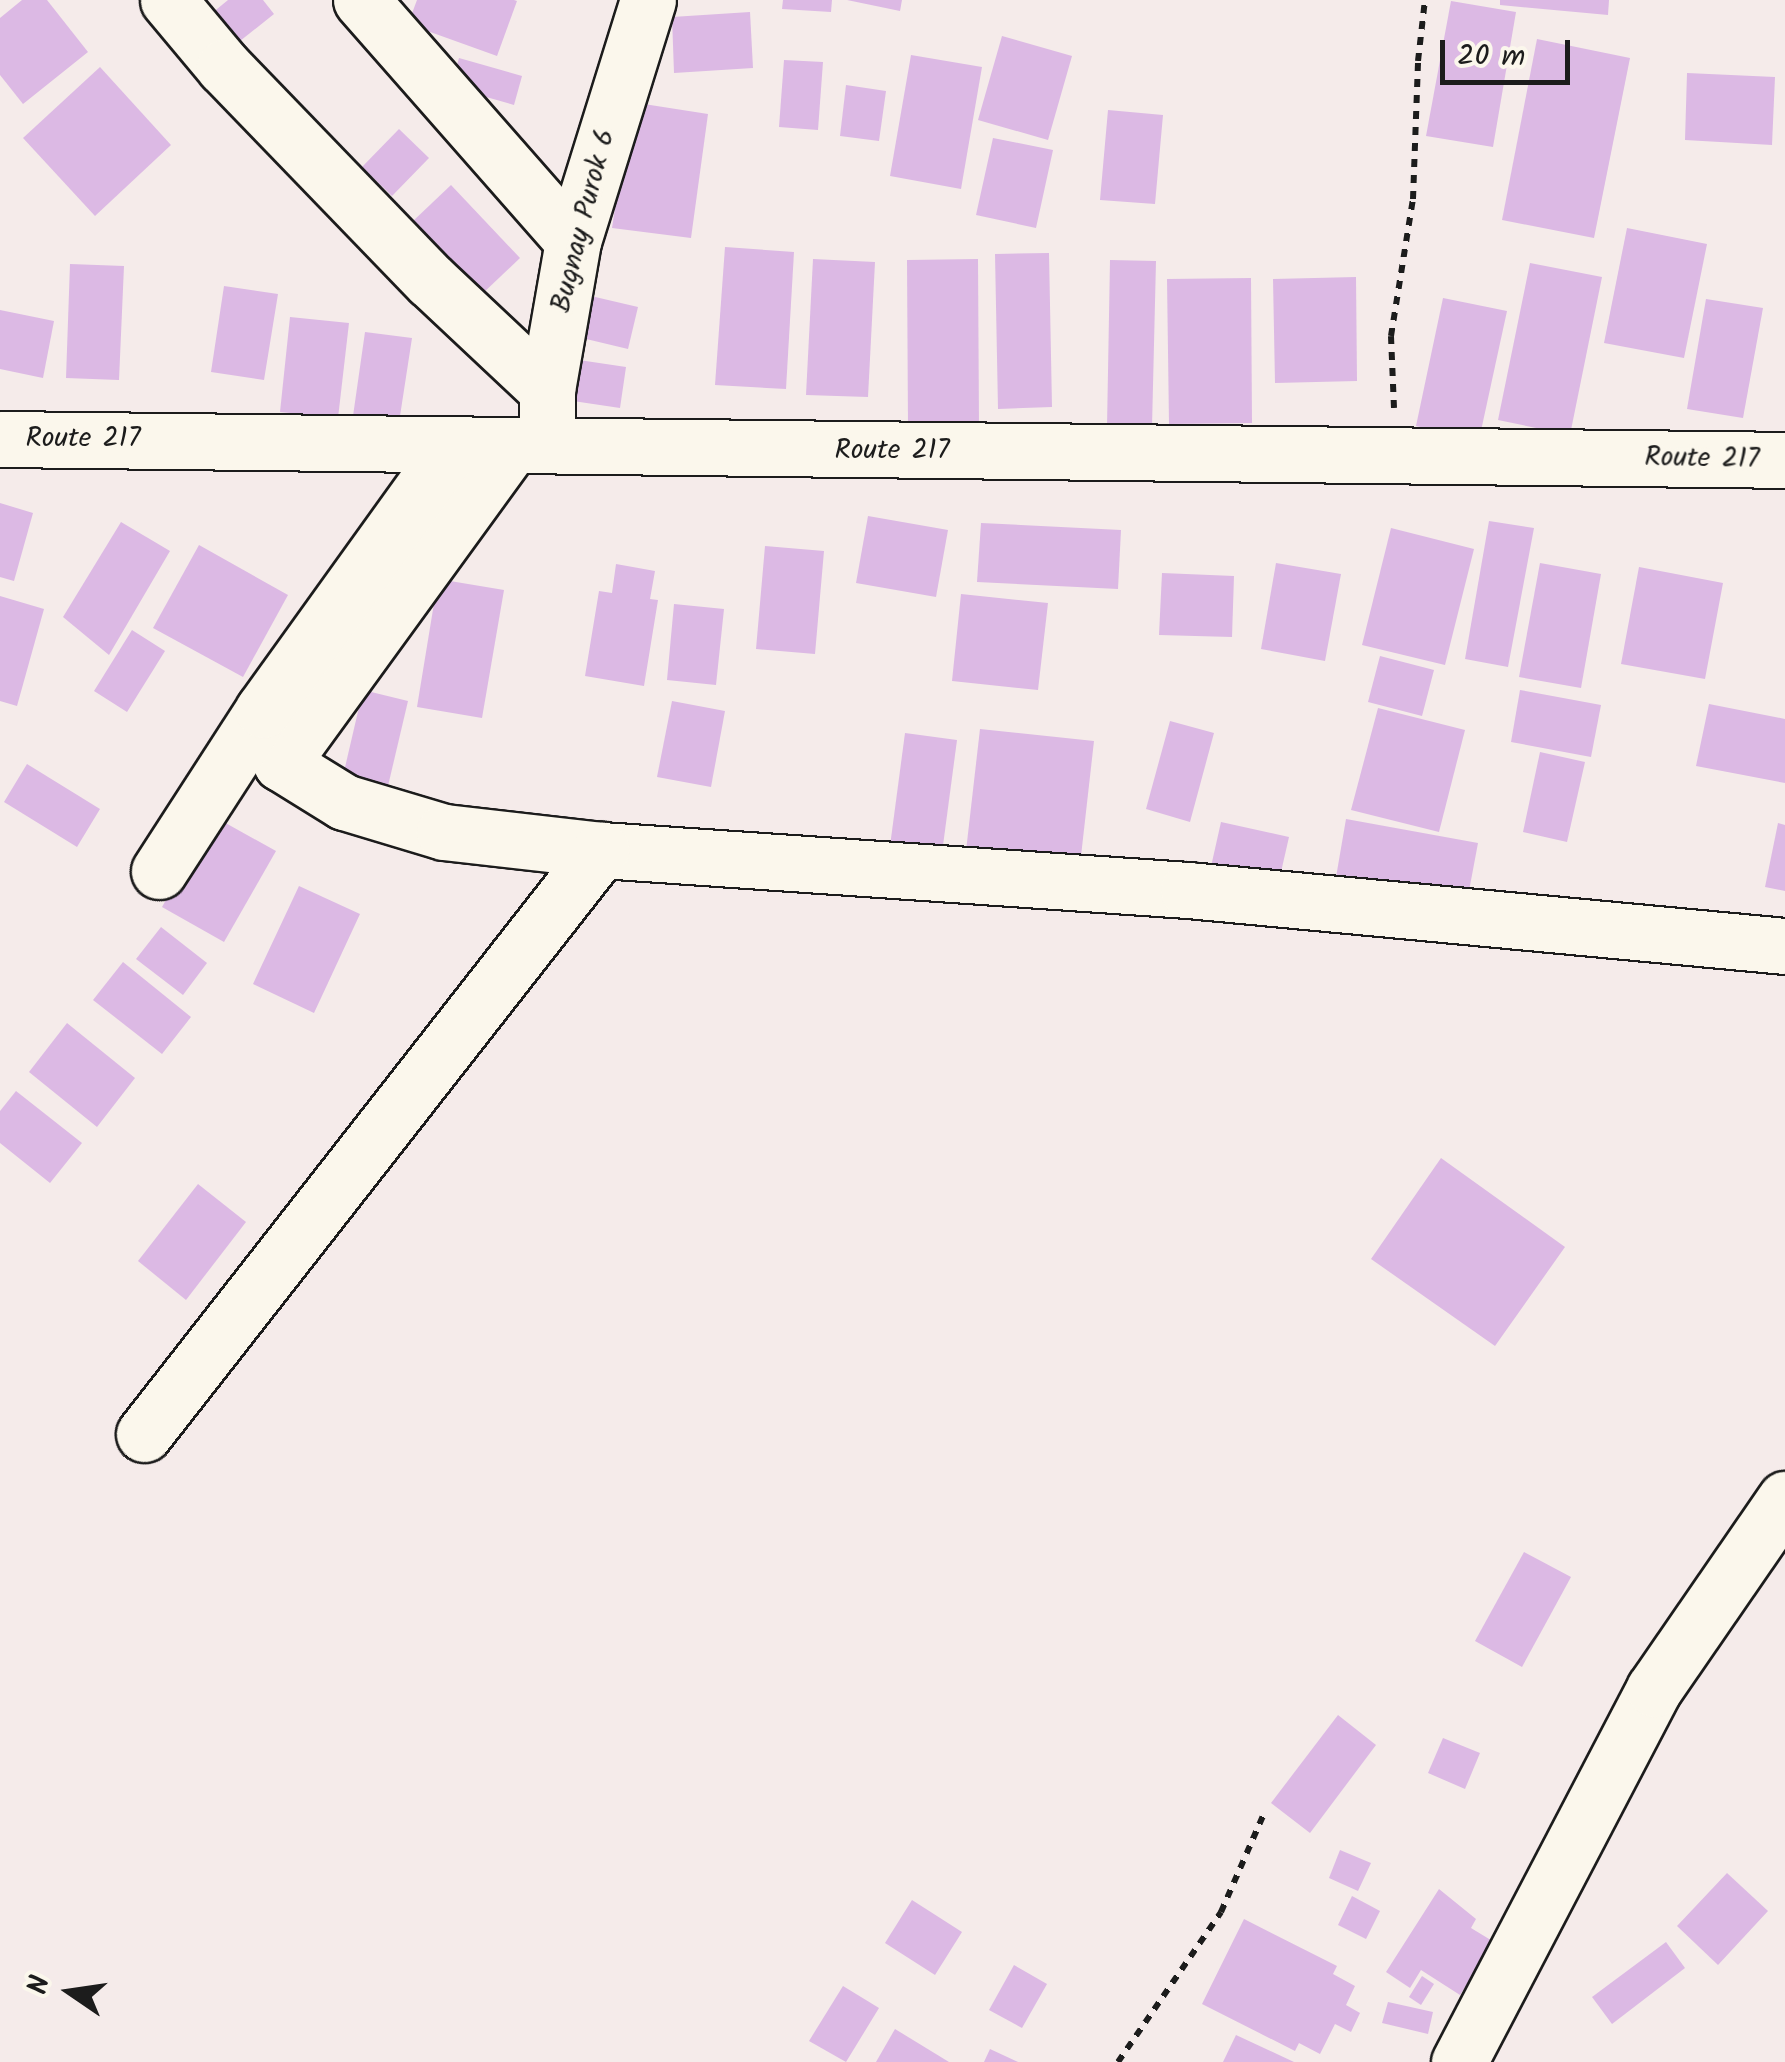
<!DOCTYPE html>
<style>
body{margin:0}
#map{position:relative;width:1785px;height:2062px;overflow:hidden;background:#f5ebea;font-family:Kalam,sans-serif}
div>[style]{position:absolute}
.building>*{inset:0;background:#dcb9e4}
.path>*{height:6px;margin-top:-3px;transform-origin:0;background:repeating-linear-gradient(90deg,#1c1c1c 0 8px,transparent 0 16px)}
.roads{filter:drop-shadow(2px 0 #1c1c1c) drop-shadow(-2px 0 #1c1c1c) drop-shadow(0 2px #1c1c1c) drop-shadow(0 -2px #1c1c1c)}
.minor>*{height:55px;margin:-27.5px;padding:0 27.5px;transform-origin:27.5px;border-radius:27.5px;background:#fbf7ec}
.major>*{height:55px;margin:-27.5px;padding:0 27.5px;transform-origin:27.5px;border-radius:27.5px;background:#fbf7ec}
span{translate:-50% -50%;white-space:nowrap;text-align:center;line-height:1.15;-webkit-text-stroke:8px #fbf7ec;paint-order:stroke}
.street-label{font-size:28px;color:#1c1c1c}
.north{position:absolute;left:20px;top:1942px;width:100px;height:100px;-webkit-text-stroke:8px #fbf7ec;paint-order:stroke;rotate:283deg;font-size:28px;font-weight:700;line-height:40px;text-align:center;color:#1c1c1c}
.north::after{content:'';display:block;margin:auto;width:35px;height:45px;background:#1c1c1c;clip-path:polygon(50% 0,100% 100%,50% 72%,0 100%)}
.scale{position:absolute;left:1440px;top:40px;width:130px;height:45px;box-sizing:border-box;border:5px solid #1c1c1c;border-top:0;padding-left:12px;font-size:30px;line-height:35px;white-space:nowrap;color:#1c1c1c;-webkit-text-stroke:8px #fbf7ec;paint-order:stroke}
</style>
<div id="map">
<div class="building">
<div style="clip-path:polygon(22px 0,47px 0,88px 52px,23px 104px,0 75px,0 18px)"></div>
<div style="clip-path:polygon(228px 0,263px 0,274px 14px,235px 45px,211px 14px)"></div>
<div style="clip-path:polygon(417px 0,514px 0,517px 1px,497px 56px,408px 24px)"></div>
<div style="clip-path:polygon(783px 0,832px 0,831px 12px,782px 9px)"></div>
<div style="clip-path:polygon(847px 0,902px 0,900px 11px)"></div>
<div style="clip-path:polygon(1500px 0,1609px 0,1608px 15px,1500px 5px)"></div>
<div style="clip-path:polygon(1451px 1px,1516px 12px,1493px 147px,1426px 136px)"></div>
<div style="clip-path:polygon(750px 12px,753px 68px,674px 73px,672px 17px)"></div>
<div style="clip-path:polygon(1002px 36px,1072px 56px,1048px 140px,978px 120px)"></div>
<div style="clip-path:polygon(1537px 39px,1630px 58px,1594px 238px,1502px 220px)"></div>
<div style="clip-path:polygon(911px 55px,982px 67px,961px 189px,890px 176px)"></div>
<div style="clip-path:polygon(459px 58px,522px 76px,514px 105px,451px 87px)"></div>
<div style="clip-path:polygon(784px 60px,823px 62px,818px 130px,779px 127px)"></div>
<div style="clip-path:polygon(100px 67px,171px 145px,95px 216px,23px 138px)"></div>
<div style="clip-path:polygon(1687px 73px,1775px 77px,1772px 145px,1685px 140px)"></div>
<div style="clip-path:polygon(846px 85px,886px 91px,879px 141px,840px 136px)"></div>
<div style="clip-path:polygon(631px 102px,708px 114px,691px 238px,612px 228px)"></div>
<div style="clip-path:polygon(1108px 110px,1163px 115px,1155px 204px,1100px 200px)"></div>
<div style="clip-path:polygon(399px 129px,429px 158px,392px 196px,362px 167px)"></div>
<div style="clip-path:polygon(993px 138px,1053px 150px,1036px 228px,976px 215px)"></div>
<div style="clip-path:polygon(451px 185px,520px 258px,481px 295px,412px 222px)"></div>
<div style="clip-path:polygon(1627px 228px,1707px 244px,1684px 358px,1604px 343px)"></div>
<div style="clip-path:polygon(725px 247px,794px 252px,786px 389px,715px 385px)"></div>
<div style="clip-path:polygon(1049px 253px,1052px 407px,998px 409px,995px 254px)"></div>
<div style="clip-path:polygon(813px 259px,875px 262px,868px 397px,806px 395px)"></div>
<div style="clip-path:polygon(978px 259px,979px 427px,908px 427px,907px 260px)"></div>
<div style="clip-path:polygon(1110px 260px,1156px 261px,1152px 427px,1107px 427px)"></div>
<div style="clip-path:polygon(1530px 263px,1602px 277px,1570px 435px,1498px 420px)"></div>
<div style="clip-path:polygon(70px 264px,124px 266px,119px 380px,66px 378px)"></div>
<div style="clip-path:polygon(1356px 277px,1357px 381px,1275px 383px,1273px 279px)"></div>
<div style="clip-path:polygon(1251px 278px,1252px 423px,1169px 424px,1167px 279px)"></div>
<div style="clip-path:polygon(224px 286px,278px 294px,264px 380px,211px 372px)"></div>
<div style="clip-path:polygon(591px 296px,638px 307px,628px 349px,582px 338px)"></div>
<div style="clip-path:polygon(1443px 298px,1507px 311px,1479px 440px,1416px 426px)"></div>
<div style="clip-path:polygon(1706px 299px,1763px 308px,1743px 418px,1687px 409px)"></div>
<div style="clip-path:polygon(0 310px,54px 321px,43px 378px,0 369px)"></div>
<div style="clip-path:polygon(290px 317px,349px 323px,338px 418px,280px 412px)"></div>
<div style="clip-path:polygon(365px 332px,412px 338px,398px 429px,352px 423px)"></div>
<div style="clip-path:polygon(579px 360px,626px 367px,620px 408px,573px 401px)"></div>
<div style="clip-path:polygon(0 503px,33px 513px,14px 581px,0 577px)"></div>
<div style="clip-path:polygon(868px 516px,948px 530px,936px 597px,856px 583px)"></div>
<div style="clip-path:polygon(1489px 521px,1534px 528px,1508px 667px,1465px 659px)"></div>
<div style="clip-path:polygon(121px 522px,170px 551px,109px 655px,63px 617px)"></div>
<div style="clip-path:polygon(981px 523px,1121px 530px,1118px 589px,977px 582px)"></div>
<div style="clip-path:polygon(1391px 528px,1474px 549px,1445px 665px,1362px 645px)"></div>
<div style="clip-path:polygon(199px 545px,288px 595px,243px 677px,153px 628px)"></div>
<div style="clip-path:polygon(765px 546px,824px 551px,815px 654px,756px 649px)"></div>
<div style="clip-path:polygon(1276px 563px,1341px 574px,1325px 661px,1261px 649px)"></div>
<div style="clip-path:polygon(1540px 563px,1601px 574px,1581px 688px,1519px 677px)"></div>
<div style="clip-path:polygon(616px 564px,655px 571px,650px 599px,658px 600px,644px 686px,585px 676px,599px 591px,612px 593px)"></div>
<div style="clip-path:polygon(1639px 567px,1723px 583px,1705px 679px,1621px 664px)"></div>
<div style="clip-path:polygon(1162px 573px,1234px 576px,1232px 637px,1159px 635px)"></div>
<div style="clip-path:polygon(438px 579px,504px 590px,482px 718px,417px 707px)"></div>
<div style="clip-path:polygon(961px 594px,1048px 603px,1038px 690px,952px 681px)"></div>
<div style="clip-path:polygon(0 596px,44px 609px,17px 706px,0 701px)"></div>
<div style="clip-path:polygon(674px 604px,724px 609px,716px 685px,667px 680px)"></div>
<div style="clip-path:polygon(132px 630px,165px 651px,127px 712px,94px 691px)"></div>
<div style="clip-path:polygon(1380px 656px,1434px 670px,1422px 716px,1368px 702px)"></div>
<div style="clip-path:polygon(363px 690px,408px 701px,388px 786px,343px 776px)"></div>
<div style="clip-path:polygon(1520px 690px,1601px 705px,1591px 757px,1511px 742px)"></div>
<div style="clip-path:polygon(672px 701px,725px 711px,711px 787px,657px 777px)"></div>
<div style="clip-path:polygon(1709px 704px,1785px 719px,1785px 783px,1696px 766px)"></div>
<div style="clip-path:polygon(1378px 708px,1465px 730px,1439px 832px,1351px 810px)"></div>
<div style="clip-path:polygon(1170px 721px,1214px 733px,1190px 822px,1146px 809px)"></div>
<div style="clip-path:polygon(980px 729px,1094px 741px,1080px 865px,966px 851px)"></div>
<div style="clip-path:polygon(905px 733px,957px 740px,942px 853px,890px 846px)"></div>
<div style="clip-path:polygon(1540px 752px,1585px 762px,1567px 842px,1523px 832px)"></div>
<div style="clip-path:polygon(27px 764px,100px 809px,77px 847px,4px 802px)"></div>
<div style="clip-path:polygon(213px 816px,276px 851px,224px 942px,162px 907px)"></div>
<div style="clip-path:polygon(1346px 819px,1478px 843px,1466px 907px,1335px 883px)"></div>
<div style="clip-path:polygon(1221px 822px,1289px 837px,1276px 894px,1208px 880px)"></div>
<div style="clip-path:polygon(1778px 823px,1785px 825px,1785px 891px,1765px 887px)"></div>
<div style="clip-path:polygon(299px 886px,360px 914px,314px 1013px,253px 984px)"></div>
<div style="clip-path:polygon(161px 927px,207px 963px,183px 995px,136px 959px)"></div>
<div style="clip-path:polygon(123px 962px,191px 1017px,162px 1054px,93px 1000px)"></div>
<div style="clip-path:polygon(67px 1023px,135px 1078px,97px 1127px,29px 1072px)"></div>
<div style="clip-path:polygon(16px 1091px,82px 1143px,50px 1183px,0 1143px,0 1111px)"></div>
<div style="clip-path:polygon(1441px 1158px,1565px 1247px,1495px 1346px,1371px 1259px)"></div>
<div style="clip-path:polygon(198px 1184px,246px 1222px,186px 1300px,138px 1261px)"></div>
<div style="clip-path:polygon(1524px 1552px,1571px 1577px,1522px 1667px,1475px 1641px)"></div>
<div style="clip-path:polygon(1338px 1715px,1376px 1745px,1310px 1833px,1271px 1803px)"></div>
<div style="clip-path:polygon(1443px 1738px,1480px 1753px,1465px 1789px,1428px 1773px)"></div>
<div style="clip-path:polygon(1340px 1850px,1371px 1863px,1358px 1891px,1329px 1878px)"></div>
<div style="clip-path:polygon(1727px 1873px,1768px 1911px,1718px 1965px,1677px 1926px)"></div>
<div style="clip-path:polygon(1439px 1889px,1476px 1919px,1471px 1928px,1494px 1942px,1460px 1995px,1421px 1970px,1410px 1988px,1386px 1972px)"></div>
<div style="clip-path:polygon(1352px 1896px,1380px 1911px,1366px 1939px,1338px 1925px)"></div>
<div style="clip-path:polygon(912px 1900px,962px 1932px,935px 1975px,885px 1943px)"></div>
<div style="clip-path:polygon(1244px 1919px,1337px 1966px,1333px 1974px,1355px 1986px,1346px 2005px,1360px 2013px,1351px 2032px,1335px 2024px,1320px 2054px,1299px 2043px,1295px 2051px,1202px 2004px)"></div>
<div style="clip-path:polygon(1666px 1942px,1685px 1968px,1612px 2024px,1592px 1997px)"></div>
<div style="clip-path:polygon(1014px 1965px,1047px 1984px,1022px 2028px,989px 2010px)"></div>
<div style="clip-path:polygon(1422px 1976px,1434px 1984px,1421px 2005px,1409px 1997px)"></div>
<div style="clip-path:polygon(843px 1986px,879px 2008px,846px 2062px,809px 2041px)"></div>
<div style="clip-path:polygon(1388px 2002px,1433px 2012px,1428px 2034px,1382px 2023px)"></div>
<div style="clip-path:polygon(895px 2029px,949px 2062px,876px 2062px)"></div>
<div style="clip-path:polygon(1236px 2035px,1294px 2062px,1223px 2062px)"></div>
<div style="clip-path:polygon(990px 2049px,1018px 2062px,984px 2062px)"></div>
</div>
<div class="path">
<div style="left:1394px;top:408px;width:72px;rotate:-92.4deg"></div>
<div style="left:1391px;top:336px;width:139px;rotate:-80.9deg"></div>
<div style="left:1413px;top:199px;width:138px;rotate:-87.9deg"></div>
<div style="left:1418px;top:61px;width:61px;rotate:-83.5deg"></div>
<div style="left:1118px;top:2062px;width:182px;rotate:-55.5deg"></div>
<div style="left:1221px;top:1912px;width:105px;rotate:-66.4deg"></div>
</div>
<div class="roads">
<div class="minor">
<div style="left:168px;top:0;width:87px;rotate:50.1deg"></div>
<div style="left:224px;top:67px;width:296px;rotate:46deg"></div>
<div style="left:430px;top:280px;width:161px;rotate:43.2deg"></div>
<div style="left:361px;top:0;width:321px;rotate:48.7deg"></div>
<div style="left:547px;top:420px;width:30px;rotate:-90deg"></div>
<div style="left:547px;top:390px;width:151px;rotate:-80.1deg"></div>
<div style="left:573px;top:241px;width:252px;rotate:-72.7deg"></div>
<div style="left:511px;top:447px;width:391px;rotate:126deg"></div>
<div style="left:281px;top:763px;width:74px;rotate:31.8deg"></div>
<div style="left:344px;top:802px;width:104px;rotate:16.7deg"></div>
<div style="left:444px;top:832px;width:158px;rotate:6.5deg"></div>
<div style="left:601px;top:850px;width:588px;rotate:3.9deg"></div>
<div style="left:1188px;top:890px;width:600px;rotate:5.36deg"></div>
<div style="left:159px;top:871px;width:192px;rotate:-57.1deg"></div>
<div style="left:263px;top:710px;width:325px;rotate:-54.3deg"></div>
<div style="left:144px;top:1434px;width:742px;rotate:-51.96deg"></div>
<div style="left:1459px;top:2062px;width:421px;rotate:-62.4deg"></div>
<div style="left:1654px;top:1689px;width:231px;rotate:-55.4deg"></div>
</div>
<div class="major">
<div style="left:0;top:439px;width:1785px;rotate:0.67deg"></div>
</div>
</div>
<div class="street-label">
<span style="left:584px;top:221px;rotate:-76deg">Bugnay Purok 6</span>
<span style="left:83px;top:439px">Route 217</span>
<span style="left:892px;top:451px">Route 217</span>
<span style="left:1702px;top:459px;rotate:1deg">Route 217</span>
</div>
<div class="north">N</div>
<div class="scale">20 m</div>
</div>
